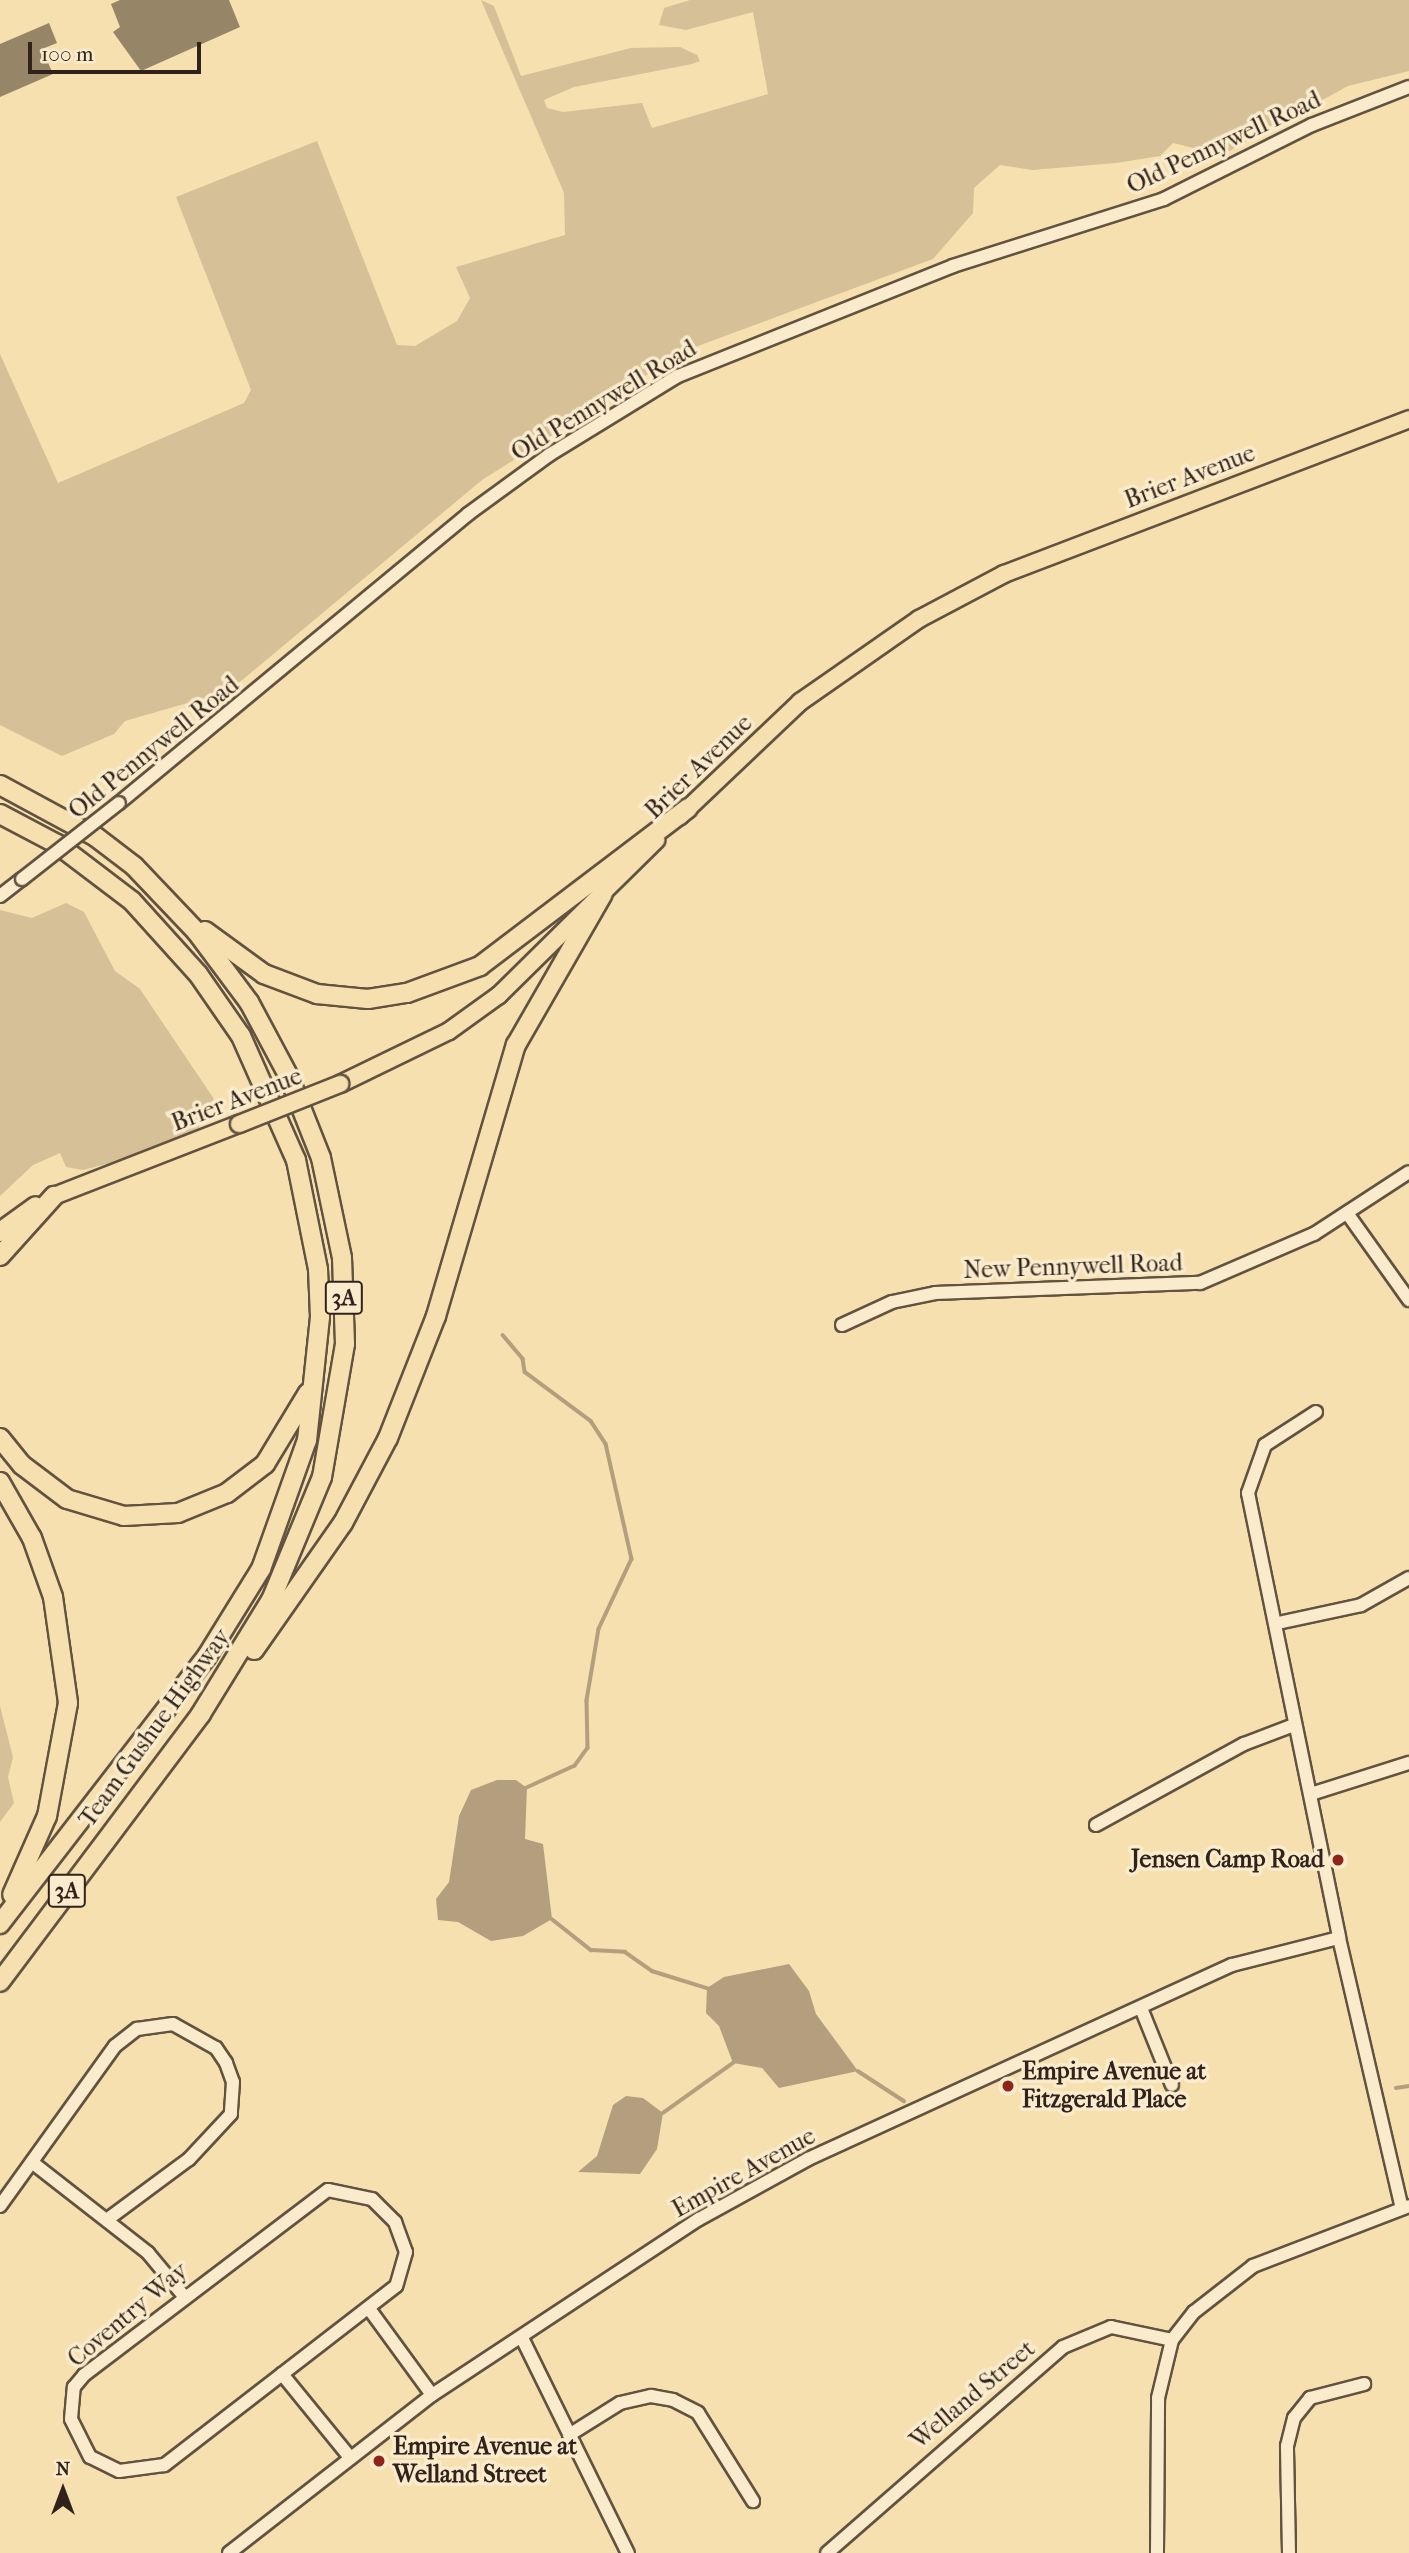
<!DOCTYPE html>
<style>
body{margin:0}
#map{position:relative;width:1409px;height:2553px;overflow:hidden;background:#f6e0b0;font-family:"IM FELL French Canon",serif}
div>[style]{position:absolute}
.green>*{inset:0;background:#d5c097}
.water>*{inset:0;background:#b39f7d}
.stream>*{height:3.5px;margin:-1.75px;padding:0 1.75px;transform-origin:1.75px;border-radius:1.75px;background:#b39f7d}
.building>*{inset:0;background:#978568}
.roads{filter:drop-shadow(2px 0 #625240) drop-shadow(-2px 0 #625240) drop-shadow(0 2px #625240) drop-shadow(0 -2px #625240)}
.minor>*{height:12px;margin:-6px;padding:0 6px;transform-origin:6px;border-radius:6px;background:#f9ebcc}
.major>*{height:16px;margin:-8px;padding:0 8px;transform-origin:8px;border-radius:8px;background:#f6e0b0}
.highway>*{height:18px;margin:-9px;padding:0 9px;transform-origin:9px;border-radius:9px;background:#f6e0b0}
.bridges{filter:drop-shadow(2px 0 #625240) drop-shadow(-2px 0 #625240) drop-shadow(0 2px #625240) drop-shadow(0 -2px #625240)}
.minor-bridge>*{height:12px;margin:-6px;padding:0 6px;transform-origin:6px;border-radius:6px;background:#f9ebcc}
.major-bridge>*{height:16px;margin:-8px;padding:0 8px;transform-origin:8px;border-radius:8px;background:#f6e0b0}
.dots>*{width:19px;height:19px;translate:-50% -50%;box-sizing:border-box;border:4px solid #f9ebcc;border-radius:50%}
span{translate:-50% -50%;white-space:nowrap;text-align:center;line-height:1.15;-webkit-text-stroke:7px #f9ebcc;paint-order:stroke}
.shield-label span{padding:2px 5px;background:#f9ebcc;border:2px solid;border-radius:5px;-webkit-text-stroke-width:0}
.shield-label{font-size:23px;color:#31221b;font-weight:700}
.street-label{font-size:24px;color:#31221b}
.poi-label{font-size:24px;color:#31221b;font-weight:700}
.right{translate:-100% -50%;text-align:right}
.left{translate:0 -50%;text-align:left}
.north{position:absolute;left:28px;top:2455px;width:70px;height:70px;-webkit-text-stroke:5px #f9ebcc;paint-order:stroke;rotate:0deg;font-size:19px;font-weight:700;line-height:28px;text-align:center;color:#31221b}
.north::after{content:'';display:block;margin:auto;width:24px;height:32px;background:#31221b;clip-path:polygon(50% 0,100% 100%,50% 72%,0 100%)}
.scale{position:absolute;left:28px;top:42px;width:173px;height:32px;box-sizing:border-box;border:4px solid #31221b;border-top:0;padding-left:9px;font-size:21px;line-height:24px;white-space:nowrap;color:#31221b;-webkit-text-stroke:5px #f9ebcc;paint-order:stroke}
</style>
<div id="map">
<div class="green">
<div style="clip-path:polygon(481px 0,494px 6px,521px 76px,631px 48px,680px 47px,697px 55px,700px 61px,692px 64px,574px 87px,544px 100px,547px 108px,563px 112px,642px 103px,652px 128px,768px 94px,753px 12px,686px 30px,659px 25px,664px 8px,690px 0,1409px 0,1409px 71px,1348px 86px,1222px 155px,1173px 143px,1160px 156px,1116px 163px,1032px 170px,1000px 165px,974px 188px,973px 213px,933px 259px,690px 349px,645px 376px,482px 480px,229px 691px,125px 721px,114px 734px,62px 756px,0 725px,0 354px,58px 483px,244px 403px,251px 390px,176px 197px,317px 141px,397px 345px,415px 346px,457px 321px,470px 298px,456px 267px,565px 235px,564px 193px)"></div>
<div style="clip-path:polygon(66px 903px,84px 912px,115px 971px,140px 989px,214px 1099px,200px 1115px,199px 1129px,165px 1149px,83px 1170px,66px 1167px,60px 1153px,33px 1165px,0 1196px,0 910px,32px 918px)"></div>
<div style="clip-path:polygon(0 1706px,13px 1757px,8px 1777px,14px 1803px,0 1822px)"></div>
</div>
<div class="water">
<div style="clip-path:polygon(497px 1780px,516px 1780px,527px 1788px,525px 1839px,543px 1844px,552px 1919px,523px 1936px,491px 1941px,458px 1922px,438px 1920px,436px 1899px,449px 1882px,459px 1816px,471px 1790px)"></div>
<div style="clip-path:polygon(789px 1964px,809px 1991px,816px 2014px,858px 2071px,779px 2088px,762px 2068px,733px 2063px,719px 2026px,706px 2013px,707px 1988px,724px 1977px)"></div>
<div style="clip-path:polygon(626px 2096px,643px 2098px,663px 2113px,657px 2149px,640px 2174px,578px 2172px,597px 2156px,613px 2105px)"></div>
</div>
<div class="stream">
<div style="left:503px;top:1335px;width:31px;rotate:50deg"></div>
<div style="left:523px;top:1359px;width:13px;rotate:81deg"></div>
<div style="left:525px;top:1372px;width:82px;rotate:36.6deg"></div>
<div style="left:591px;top:1421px;width:27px;rotate:57deg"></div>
<div style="left:606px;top:1444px;width:118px;rotate:77.3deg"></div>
<div style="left:632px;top:1559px;width:77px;rotate:115.2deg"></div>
<div style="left:599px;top:1629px;width:73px;rotate:99.5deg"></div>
<div style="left:587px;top:1701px;width:47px;rotate:88.8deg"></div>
<div style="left:588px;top:1748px;width:22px;rotate:126deg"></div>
<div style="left:575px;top:1766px;width:53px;rotate:155.4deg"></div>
<div style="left:552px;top:1919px;width:50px;rotate:38.5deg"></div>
<div style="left:591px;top:1950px;width:34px;rotate:3deg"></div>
<div style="left:625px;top:1952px;width:33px;rotate:35deg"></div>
<div style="left:652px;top:1971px;width:58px;rotate:17.2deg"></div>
<div style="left:858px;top:2071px;width:55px;rotate:33.1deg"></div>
<div style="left:1396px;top:2088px;width:13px;rotate:-9deg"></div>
<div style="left:663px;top:2113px;width:86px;rotate:-35.5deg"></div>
</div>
<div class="building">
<div style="clip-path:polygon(120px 0,229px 0,240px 27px,141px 71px,113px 32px,120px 27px,111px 4px)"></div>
<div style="clip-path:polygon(49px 23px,57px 43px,42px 49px,53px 74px,0 97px,0 44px)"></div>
</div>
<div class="roads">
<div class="minor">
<div style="left:119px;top:803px;width:453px;rotate:-39.6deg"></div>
<div style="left:468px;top:514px;width:100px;rotate:-36.1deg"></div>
<div style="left:549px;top:455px;width:151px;rotate:-31.5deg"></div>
<div style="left:678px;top:376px;width:296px;rotate:-21.8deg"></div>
<div style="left:953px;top:266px;width:221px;rotate:-17.6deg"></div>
<div style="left:1164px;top:199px;width:165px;rotate:-26.6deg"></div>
<div style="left:1312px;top:125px;width:104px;rotate:-21.4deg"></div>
<div style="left:0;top:896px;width:28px;rotate:-38deg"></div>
<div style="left:1347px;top:1213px;width:107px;rotate:54.5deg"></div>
<div style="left:842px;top:1325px;width:55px;rotate:-24.7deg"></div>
<div style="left:892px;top:1302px;width:44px;rotate:-11.8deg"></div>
<div style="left:935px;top:1293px;width:265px;rotate:-2.2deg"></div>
<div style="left:1200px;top:1283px;width:124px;rotate:-23.3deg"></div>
<div style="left:1314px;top:1234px;width:113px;rotate:-33.1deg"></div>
<div style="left:1316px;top:1412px;width:61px;rotate:147.1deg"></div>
<div style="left:1265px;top:1445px;width:51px;rotate:109.5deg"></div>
<div style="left:1248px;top:1493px;width:454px;rotate:78.4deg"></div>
<div style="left:1339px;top:1938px;width:277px;rotate:76.9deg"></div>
<div style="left:1278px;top:1623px;width:85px;rotate:-12.2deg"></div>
<div style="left:1361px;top:1605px;width:55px;rotate:-29.4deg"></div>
<div style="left:1311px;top:1794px;width:103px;rotate:-17.6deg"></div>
<div style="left:1096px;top:1825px;width:169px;rotate:-28.7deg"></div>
<div style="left:1244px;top:1744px;width:53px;rotate:-20.8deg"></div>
<div style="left:1141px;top:2008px;width:83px;rotate:68.1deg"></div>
<div style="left:33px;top:2163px;width:146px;rotate:38deg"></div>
<div style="left:148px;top:2253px;width:55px;rotate:50.2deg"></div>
<div style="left:328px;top:2190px;width:45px;rotate:11.6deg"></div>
<div style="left:372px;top:2199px;width:33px;rotate:45deg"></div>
<div style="left:395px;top:2222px;width:32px;rotate:70deg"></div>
<div style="left:406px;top:2252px;width:35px;rotate:106deg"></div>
<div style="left:396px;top:2286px;width:293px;rotate:142.3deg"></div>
<div style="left:164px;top:2465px;width:45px;rotate:172.4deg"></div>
<div style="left:119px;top:2471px;width:32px;rotate:-154deg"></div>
<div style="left:90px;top:2457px;width:42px;rotate:-116.6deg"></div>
<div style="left:71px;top:2419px;width:32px;rotate:-85deg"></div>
<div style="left:74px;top:2387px;width:16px;rotate:-50deg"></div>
<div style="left:84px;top:2375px;width:306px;rotate:-37.2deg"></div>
<div style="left:0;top:2206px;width:197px;rotate:-54.3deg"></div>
<div style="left:115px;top:2046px;width:28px;rotate:-38deg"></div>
<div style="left:137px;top:2029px;width:36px;rotate:-8deg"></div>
<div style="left:173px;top:2024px;width:49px;rotate:29.2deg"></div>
<div style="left:216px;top:2048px;width:18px;rotate:56deg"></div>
<div style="left:226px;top:2063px;width:20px;rotate:70deg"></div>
<div style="left:233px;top:2082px;width:32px;rotate:94deg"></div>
<div style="left:231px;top:2114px;width:62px;rotate:133deg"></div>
<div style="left:189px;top:2159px;width:101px;rotate:143.5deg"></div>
<div style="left:370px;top:2310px;width:105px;rotate:53.9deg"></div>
<div style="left:522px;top:2338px;width:240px;rotate:63.8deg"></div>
<div style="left:282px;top:2374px;width:104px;rotate:50.8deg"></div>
<div style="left:569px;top:2435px;width:60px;rotate:-32.1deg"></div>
<div style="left:620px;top:2403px;width:32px;rotate:-13deg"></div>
<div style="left:651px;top:2396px;width:22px;rotate:10deg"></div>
<div style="left:673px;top:2400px;width:28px;rotate:27deg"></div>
<div style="left:698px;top:2413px;width:104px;rotate:58deg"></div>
<div style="left:229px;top:2553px;width:257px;rotate:-37.9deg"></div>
<div style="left:432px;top:2395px;width:320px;rotate:-33.4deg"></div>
<div style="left:699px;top:2219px;width:124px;rotate:-28.8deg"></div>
<div style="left:808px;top:2159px;width:466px;rotate:-24.6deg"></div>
<div style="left:1232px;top:1965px;width:110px;rotate:-14.2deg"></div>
<div style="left:827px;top:2553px;width:313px;rotate:-41.1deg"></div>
<div style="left:1063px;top:2347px;width:52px;rotate:-22.6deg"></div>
<div style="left:1111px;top:2327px;width:62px;rotate:12deg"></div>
<div style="left:1157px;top:2553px;width:155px;rotate:-89.6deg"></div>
<div style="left:1158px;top:2398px;width:60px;rotate:-76.4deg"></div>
<div style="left:1172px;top:2340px;width:36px;rotate:-52deg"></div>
<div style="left:1194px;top:2312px;width:75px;rotate:-37.9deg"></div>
<div style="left:1253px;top:2266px;width:167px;rotate:-21deg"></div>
<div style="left:1289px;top:2553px;width:107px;rotate:-91.1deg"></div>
<div style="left:1287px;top:2446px;width:29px;rotate:-76deg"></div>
<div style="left:1294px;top:2418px;width:26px;rotate:-51deg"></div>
<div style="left:1310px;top:2398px;width:56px;rotate:-14.5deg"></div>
</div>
<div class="major">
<div style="left:680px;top:816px;width:166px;rotate:-43.5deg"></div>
<div style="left:800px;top:702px;width:145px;rotate:-34.9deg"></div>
<div style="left:919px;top:619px;width:96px;rotate:-27.9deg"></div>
<div style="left:1004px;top:574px;width:434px;rotate:-20.9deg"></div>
<div style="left:340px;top:1084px;width:121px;rotate:-25.9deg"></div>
<div style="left:449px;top:1031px;width:62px;rotate:-35.8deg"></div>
<div style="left:499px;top:995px;width:221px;rotate:-44.6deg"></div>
<div style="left:54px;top:1196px;width:199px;rotate:-21.3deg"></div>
</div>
<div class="highway">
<div style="left:0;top:785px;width:109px;rotate:28.4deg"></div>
<div style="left:96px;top:837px;width:48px;rotate:37.3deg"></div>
<div style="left:134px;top:866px;width:90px;rotate:46.4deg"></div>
<div style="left:196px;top:931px;width:89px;rotate:53.3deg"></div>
<div style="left:249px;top:1002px;width:85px;rotate:61.9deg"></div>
<div style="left:289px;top:1077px;width:87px;rotate:68.4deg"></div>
<div style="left:321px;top:1158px;width:102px;rotate:78.1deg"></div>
<div style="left:342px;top:1258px;width:86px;rotate:88deg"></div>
<div style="left:345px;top:1344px;width:135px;rotate:99.8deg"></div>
<div style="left:322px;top:1477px;width:133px;rotate:112.5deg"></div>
<div style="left:271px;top:1600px;width:134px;rotate:121.6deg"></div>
<div style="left:201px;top:1714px;width:335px;rotate:126.9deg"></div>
<div style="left:0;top:814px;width:64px;rotate:27.8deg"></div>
<div style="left:57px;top:844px;width:94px;rotate:37.2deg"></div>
<div style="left:132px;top:901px;width:98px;rotate:47.9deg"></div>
<div style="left:198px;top:974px;width:75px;rotate:55.3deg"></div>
<div style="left:241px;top:1036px;width:136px;rotate:66.1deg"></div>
<div style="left:296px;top:1160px;width:111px;rotate:78.6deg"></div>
<div style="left:318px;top:1269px;width:48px;rotate:87.6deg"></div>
<div style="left:320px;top:1317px;width:124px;rotate:96deg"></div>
<div style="left:307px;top:1440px;width:137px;rotate:109.6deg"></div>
<div style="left:261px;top:1569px;width:102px;rotate:121.8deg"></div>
<div style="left:207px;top:1656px;width:339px;rotate:127.7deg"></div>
<div style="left:205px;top:931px;width:73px;rotate:36.1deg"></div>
<div style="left:264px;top:974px;width:57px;rotate:20.7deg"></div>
<div style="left:317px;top:994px;width:51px;rotate:5.6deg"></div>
<div style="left:368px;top:999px;width:39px;rotate:-9deg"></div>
<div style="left:407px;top:993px;width:78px;rotate:-20.3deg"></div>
<div style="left:480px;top:966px;width:261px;rotate:-37.2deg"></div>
<div style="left:0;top:1232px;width:44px;rotate:-35.8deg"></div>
<div style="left:0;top:1256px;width:81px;rotate:-48deg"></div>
<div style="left:0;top:1438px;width:35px;rotate:51deg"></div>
<div style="left:22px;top:1465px;width:56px;rotate:37.1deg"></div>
<div style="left:67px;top:1499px;width:59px;rotate:16.6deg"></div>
<div style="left:124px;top:1516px;width:54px;rotate:-3.2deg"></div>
<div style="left:178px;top:1513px;width:53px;rotate:-22.2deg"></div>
<div style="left:227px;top:1493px;width:48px;rotate:-37.3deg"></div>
<div style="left:265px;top:1464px;width:83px;rotate:-58.8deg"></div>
<div style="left:0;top:1482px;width:64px;rotate:60.3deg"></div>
<div style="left:32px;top:1538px;width:63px;rotate:70.4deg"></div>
<div style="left:53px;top:1597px;width:107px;rotate:81.9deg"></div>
<div style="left:68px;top:1703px;width:115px;rotate:100.5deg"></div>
<div style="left:47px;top:1816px;width:86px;rotate:113.9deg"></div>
<div style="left:254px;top:1650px;width:155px;rotate:-55deg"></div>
<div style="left:343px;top:1523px;width:96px;rotate:-62.1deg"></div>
<div style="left:388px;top:1438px;width:131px;rotate:-68.5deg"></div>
<div style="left:436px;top:1316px;width:283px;rotate:-73.6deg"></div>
<div style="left:516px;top:1045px;width:174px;rotate:-60.1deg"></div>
</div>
</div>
<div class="bridges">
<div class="minor-bridge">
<div style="left:22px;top:879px;width:123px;rotate:-38.1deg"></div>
</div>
<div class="major-bridge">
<div style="left:239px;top:1124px;width:109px;rotate:-21.6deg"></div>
</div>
</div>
<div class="dots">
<div style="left:1338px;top:1860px;background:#8f2418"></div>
<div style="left:1008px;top:2086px;background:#8f2418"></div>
<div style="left:379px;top:2461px;background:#8f2418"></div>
</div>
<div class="shield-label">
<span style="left:344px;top:1298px">3A</span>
<span style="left:67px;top:1891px">3A</span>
</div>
<div class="street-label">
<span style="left:1224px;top:143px;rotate:-25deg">Old Pennywell Road</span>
<span style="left:604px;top:401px;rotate:-31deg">Old Pennywell Road</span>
<span style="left:1190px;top:477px;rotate:-21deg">Brier Avenue</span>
<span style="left:154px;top:748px;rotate:-39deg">Old Pennywell Road</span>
<span style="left:699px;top:767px;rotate:-44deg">Brier Avenue</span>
<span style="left:237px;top:1100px;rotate:-21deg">Brier Avenue</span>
<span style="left:1073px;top:1267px;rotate:-2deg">New Pennywell Road</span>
<span style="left:155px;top:1728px;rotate:-54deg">Team Gushue Highway</span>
<span style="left:744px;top:2173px;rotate:-29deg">Empire Avenue</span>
<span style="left:128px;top:2315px;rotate:-40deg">Coventry Way</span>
<span style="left:973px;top:2395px;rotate:-40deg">Welland Street</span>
</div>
<div class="poi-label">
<span class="right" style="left:1324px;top:1860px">Jensen Camp Road</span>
<span class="left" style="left:1022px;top:2086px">Empire Avenue at<br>Fitzgerald Place</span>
<span class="left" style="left:393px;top:2461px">Empire Avenue at<br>Welland Street</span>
</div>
<div class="north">N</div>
<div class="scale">100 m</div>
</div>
